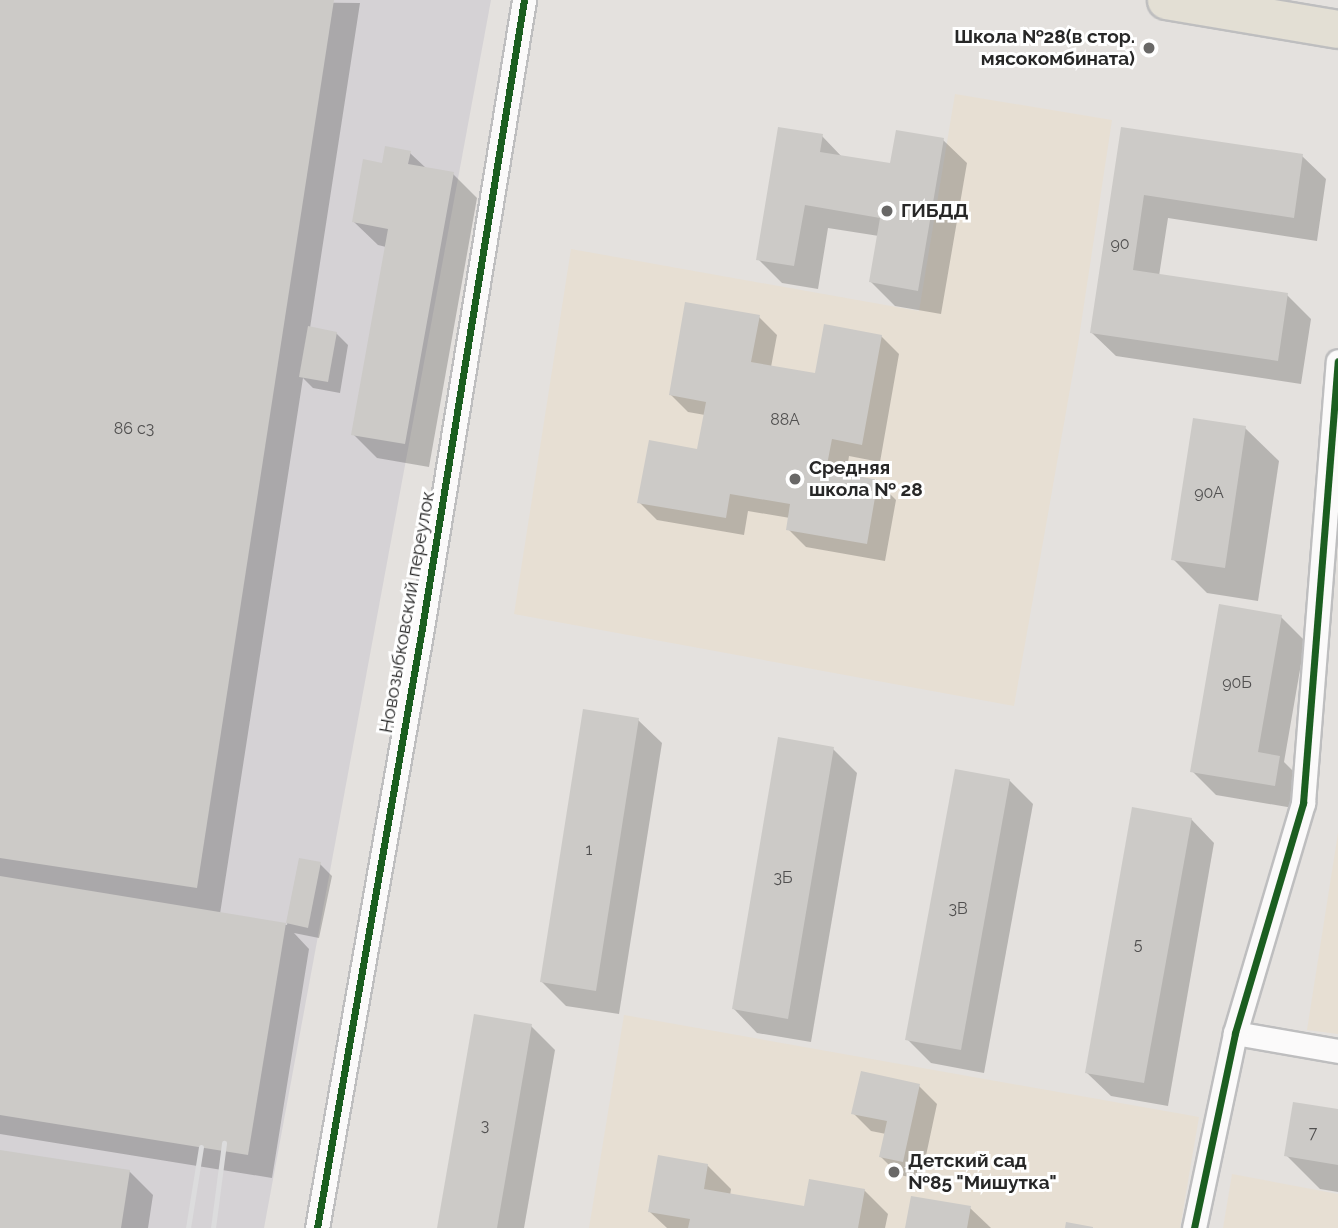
<!DOCTYPE html>
<meta charset="utf-8">
<style>
body{margin:0}
#map{position:relative;width:1338px;height:1228px;overflow:hidden;background:#e4e1de;font-family:Raleway,sans-serif}
div>[style]{position:absolute}
.industrial>*{inset:0;background:#d5d2d5}
.education>*{inset:0;background:#e7dfd3}
.shadow>*{inset:0;background:#0003}
.building>*{inset:0;background:#cccac7}
.roads{filter:drop-shadow(2px 0 #bebebf) drop-shadow(-2px 0 #bebebf) drop-shadow(0 2px #bebebf) drop-shadow(0 -2px #bebebf)}
.street>*{height:23px;margin:-11.5px;padding:0 11.5px;transform-origin:11.5px;border-radius:11.5px;background:#fbfafa}
.primary>*{height:37px;margin:-18.5px;padding:0 18.5px;transform-origin:18.5px;border-radius:18.5px;background:#e3dfd4}
.rail>*{height:5px;margin:-2.5px;padding:0 2.5px;transform-origin:2.5px;border-radius:2.5px;background:#dcdcdd}
.cycleway>*{height:7px;margin:-3.5px;padding:0 3.5px;transform-origin:3.5px;border-radius:3.5px;background:#1b5e20}
.dots>*{width:19px;height:19px;translate:-50% -50%;box-sizing:border-box;border:4px solid #fff;border-radius:50%}
span{translate:-50% -50%;white-space:nowrap;text-align:center;line-height:1.15;-webkit-text-stroke:6px #fff;paint-order:stroke}
.number-label{font-size:16px;color:#515050}
.number-label span{-webkit-text-stroke-width:0}
.poi-label{font-size:19px;color:#272727;font-weight:700}
.right{translate:-100% -50%;text-align:right}
.left{translate:0 -50%;text-align:left}
.street-label{font-size:19px;color:#272727}
</style>
<div id="map">
<div class="industrial">
<div style="clip-path:polygon(0 0,491px 0,264px 1228px,0 1228px)"></div>
</div>
<div class="education">
<div style="clip-path:polygon(955px 94px,1112px 120px,1078px 344px,1014px 706px,514px 614px,571px 249px,919px 311px)"></div>
<div style="clip-path:polygon(1338px 833px,1338px 1034px,1307px 1030px)"></div>
<div style="clip-path:polygon(624px 1015px,1199px 1117px,1180px 1228px,589px 1228px)"></div>
<div style="clip-path:polygon(1232px 1174px,1338px 1194px,1338px 1228px,1223px 1228px)"></div>
</div>
<div class="shadow">
<div style="clip-path:polygon(0 0,360px 3px,310px 328px,336px 333px,348px 345px,340px 393px,313px 388px,303px 378px,220px 914px,287px 925px,300px 860px,320px 864px,332px 876px,319px 938px,294px 933px,309px 949px,272px 1178px,0 1134px)"></div>
<div style="clip-path:polygon(1123px 129px,1302px 156px,1326px 179px,1317px 241px,1168px 218px,1159px 276px,1287px 295px,1311px 319px,1301px 384px,1116px 356px,1092px 333px)"></div>
<div style="clip-path:polygon(822px 136px,843px 158px,891px 165px,943px 140px,967px 163px,941px 314px,895px 306px,871px 282px,879px 236px,828px 228px,818px 289px,782px 283px,758px 259px)"></div>
<div style="clip-path:polygon(410px 153px,427px 169px,453px 174px,477px 198px,429px 467px,377px 458px,353px 434px,386px 247px,378px 245px,354px 222px,384px 165px)"></div>
<div style="clip-path:polygon(759px 317px,777px 335px,771px 367px,817px 375px,881px 336px,899px 354px,880px 462px,849px 456px,846px 476px,877px 481px,896px 500px,885px 561px,806px 547px,788px 529px,790px 518px,748px 511px,744px 535px,657px 520px,639px 502px,699px 451px,705px 415px,688px 412px,670px 394px)"></div>
<div style="clip-path:polygon(1245px 428px,1279px 461px,1258px 601px,1207px 593px,1173px 559px)"></div>
<div style="clip-path:polygon(1281px 617px,1305px 641px,1284px 762px,1303px 781px,1299px 809px,1216px 795px,1192px 771px)"></div>
<div style="clip-path:polygon(638px 720px,662px 743px,619px 1014px,566px 1006px,542px 982px)"></div>
<div style="clip-path:polygon(833px 749px,857px 773px,811px 1042px,757px 1033px,734px 1009px)"></div>
<div style="clip-path:polygon(1009px 780px,1033px 804px,984px 1073px,931px 1063px,907px 1039px)"></div>
<div style="clip-path:polygon(1191px 819px,1214px 843px,1168px 1106px,1111px 1096px,1087px 1073px)"></div>
<div style="clip-path:polygon(531px 1026px,555px 1050px,524px 1228px,439px 1228px)"></div>
<div style="clip-path:polygon(919px 1086px,937px 1104px,921px 1179px,899px 1175px,881px 1157px,886px 1134px,871px 1131px,853px 1113px)"></div>
<div style="clip-path:polygon(1338px 1111px,1338px 1192px,1320px 1189px,1286px 1155px)"></div>
<div style="clip-path:polygon(0 1151px,129px 1171px,153px 1195px,148px 1228px,0 1228px)"></div>
<div style="clip-path:polygon(707px 1165px,731px 1189px,730px 1196px,806px 1208px,864px 1190px,888px 1214px,885px 1228px,667px 1228px,650px 1212px)"></div>
<div style="clip-path:polygon(970px 1208px,991px 1228px,907px 1228px)"></div>
</div>
<div class="building">
<div style="clip-path:polygon(0 0,334px 0,197px 888px,0 858px)"></div>
<div style="clip-path:polygon(778px 127px,823px 134px,820px 152px,890px 163px,896px 130px,944px 138px,918px 291px,869px 282px,880px 218px,805px 205px,794px 266px,756px 260px)"></div>
<div style="clip-path:polygon(1121px 127px,1303px 154px,1294px 218px,1144px 195px,1133px 270px,1288px 293px,1278px 361px,1090px 333px)"></div>
<div style="clip-path:polygon(385px 146px,411px 151px,408px 164px,454px 172px,405px 444px,351px 435px,388px 229px,352px 222px,363px 159px,382px 163px)"></div>
<div style="clip-path:polygon(685px 302px,760px 315px,751px 362px,815px 373px,824px 324px,882px 335px,862px 445px,832px 439px,826px 470px,878px 480px,867px 544px,786px 530px,790px 504px,730px 494px,726px 518px,637px 503px,649px 440px,697px 449px,706px 402px,669px 395px)"></div>
<div style="clip-path:polygon(308px 326px,337px 332px,328px 382px,299px 377px)"></div>
<div style="clip-path:polygon(1193px 418px,1246px 426px,1225px 568px,1171px 560px)"></div>
<div style="clip-path:polygon(1219px 604px,1282px 615px,1258px 752px,1280px 756px,1275px 786px,1190px 772px)"></div>
<div style="clip-path:polygon(583px 709px,639px 718px,596px 991px,540px 982px)"></div>
<div style="clip-path:polygon(778px 737px,834px 747px,788px 1019px,732px 1009px)"></div>
<div style="clip-path:polygon(955px 769px,1010px 779px,961px 1050px,905px 1040px)"></div>
<div style="clip-path:polygon(1132px 807px,1192px 818px,1144px 1083px,1085px 1073px)"></div>
<div style="clip-path:polygon(299px 858px,321px 862px,308px 928px,286px 923px)"></div>
<div style="clip-path:polygon(0 876px,286px 923px,248px 1155px,0 1115px)"></div>
<div style="clip-path:polygon(474px 1014px,532px 1024px,497px 1228px,437px 1228px)"></div>
<div style="clip-path:polygon(861px 1071px,920px 1084px,903px 1162px,879px 1157px,887px 1121px,851px 1114px)"></div>
<div style="clip-path:polygon(1293px 1102px,1338px 1109px,1338px 1165px,1284px 1156px)"></div>
<div style="clip-path:polygon(0 1150px,130px 1170px,121px 1228px,0 1228px)"></div>
<div style="clip-path:polygon(658px 1155px,708px 1164px,704px 1189px,804px 1206px,809px 1179px,865px 1189px,858px 1228px,688px 1228px,690px 1219px,648px 1212px)"></div>
<div style="clip-path:polygon(911px 1196px,971px 1206px,967px 1228px,905px 1228px)"></div>
<div style="clip-path:polygon(1066px 1222px,1093px 1227px,1093px 1228px,1065px 1228px)"></div>
</div>
<div class="roads">
<div class="street">
<div style="left:1235px;top:1033px;width:105px;rotate:9.9deg"></div>
<div style="left:317px;top:1228px;width:603px;rotate:-80.07deg"></div>
<div style="left:421px;top:634px;width:642px;rotate:-80.77deg"></div>
<div style="left:1194px;top:1228px;width:199px;rotate:-78.1deg"></div>
<div style="left:1235px;top:1033px;width:240px;rotate:-73.5deg"></div>
<div style="left:1303px;top:803px;width:443px;rotate:-85.5deg"></div>
</div>
<div class="primary">
<div style="left:1166px;top:0;width:174px;rotate:9.6deg"></div>
</div>
</div>
<div class="rail">
<div style="left:188px;top:1228px;width:82px;rotate:-80.9deg"></div>
<div style="left:213px;top:1228px;width:86px;rotate:-82.6deg"></div>
</div>
<div class="cycleway">
<div style="left:317px;top:1228px;width:603px;rotate:-80.07deg"></div>
<div style="left:421px;top:634px;width:642px;rotate:-80.77deg"></div>
<div style="left:1194px;top:1228px;width:199px;rotate:-78.1deg"></div>
<div style="left:1235px;top:1033px;width:240px;rotate:-73.5deg"></div>
<div style="left:1303px;top:803px;width:443px;rotate:-85.5deg"></div>
</div>
<div class="dots">
<div style="left:1149px;top:48px;background:#696867"></div>
<div style="left:887px;top:211px;background:#696867"></div>
<div style="left:795px;top:479px;background:#696867"></div>
<div style="left:894px;top:1172px;background:#696867"></div>
</div>
<div class="number-label">
<span style="left:1120px;top:244px">90</span>
<span style="left:785px;top:420px">88А</span>
<span style="left:134px;top:429px">86 с3</span>
<span style="left:1209px;top:493px">90А</span>
<span style="left:1237px;top:683px">90Б</span>
<span style="left:589px;top:850px">1</span>
<span style="left:783px;top:878px">3Б</span>
<span style="left:958px;top:909px">3В</span>
<span style="left:1138px;top:945px">5</span>
<span style="left:485px;top:1126px">3</span>
<span style="left:1313px;top:1133px">7</span>
</div>
<div class="poi-label">
<span class="right" style="left:1135px;top:48px">Школа №28(в стор.<br>мясокомбината)</span>
<span class="left" style="left:901px;top:211px">ГИБДД</span>
<span class="left" style="left:809px;top:479px">Средняя<br>школа № 28</span>
<span class="left" style="left:908px;top:1172px">Детский сад<br>№85 "Мишутка"</span>
</div>
<div class="street-label">
<span style="left:407px;top:612px;rotate:-80deg">Новозыбковский переулок</span>
</div>
</div>
